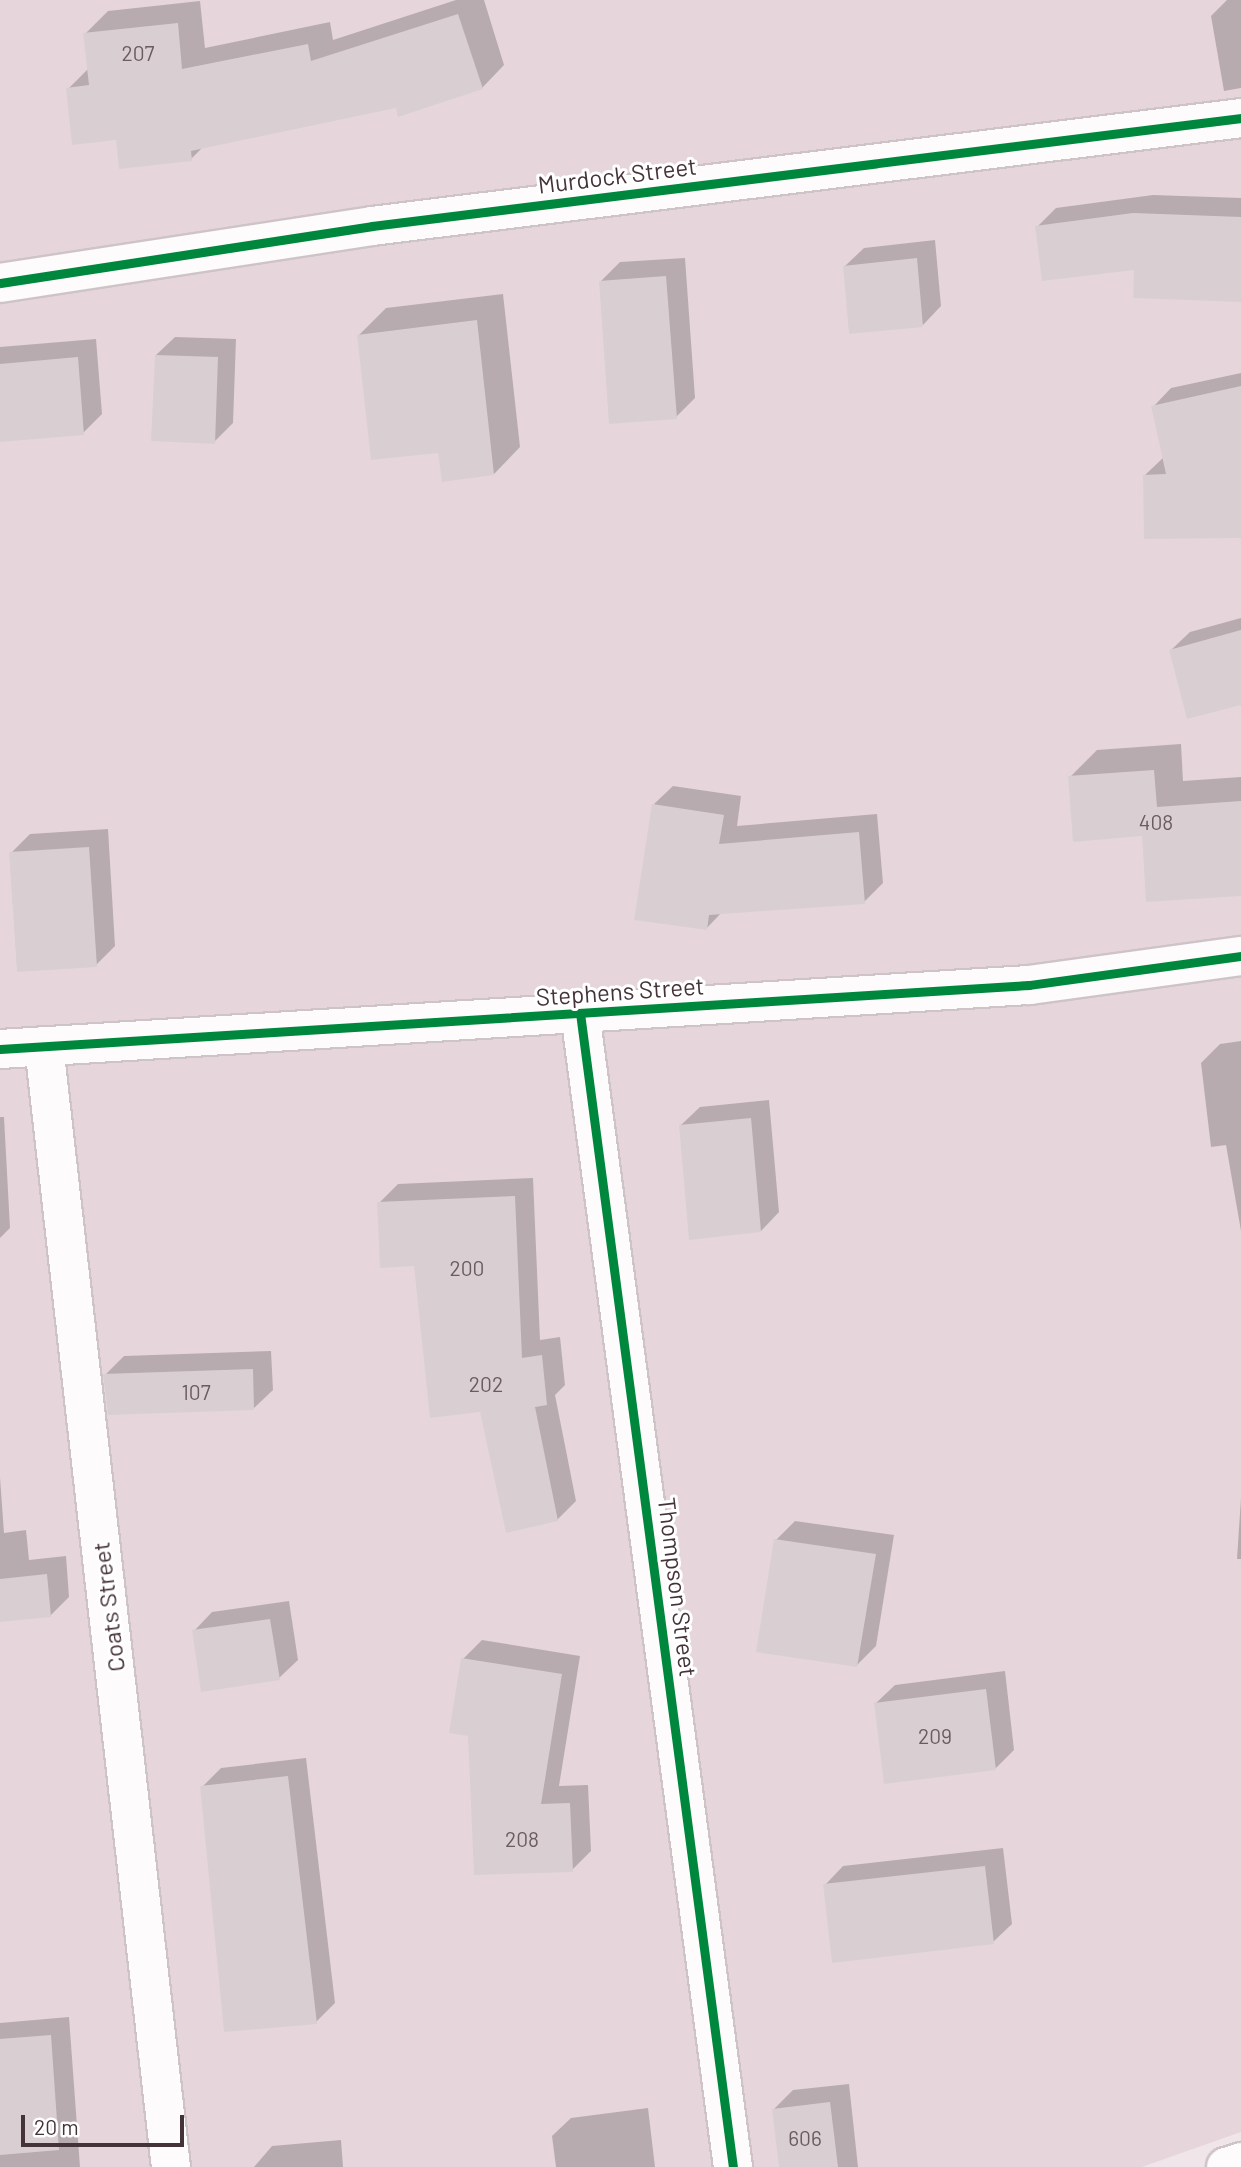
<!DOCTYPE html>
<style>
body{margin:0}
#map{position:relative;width:1241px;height:2167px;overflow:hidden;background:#f0e6e9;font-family:Barlow,sans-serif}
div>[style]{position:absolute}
.residential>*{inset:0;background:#e6d6db}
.shadow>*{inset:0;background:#0003}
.building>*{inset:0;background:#d9cfd2}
.roads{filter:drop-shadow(2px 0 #cec3c7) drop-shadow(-2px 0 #cec3c7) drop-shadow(0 2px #cec3c7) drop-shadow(0 -2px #cec3c7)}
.street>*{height:38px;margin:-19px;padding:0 19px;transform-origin:19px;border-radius:19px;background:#fdfbfc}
.cycleway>*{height:9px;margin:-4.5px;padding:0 4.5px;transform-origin:4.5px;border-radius:4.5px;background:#00873e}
span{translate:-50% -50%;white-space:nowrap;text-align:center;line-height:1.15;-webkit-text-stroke:6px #fff;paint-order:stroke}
.number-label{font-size:21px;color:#6b5b61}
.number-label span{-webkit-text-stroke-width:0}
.street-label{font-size:24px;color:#45333a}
.scale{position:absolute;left:21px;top:2115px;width:163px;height:32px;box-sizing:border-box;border:4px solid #45333a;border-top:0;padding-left:9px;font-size:21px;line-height:24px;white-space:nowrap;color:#45333a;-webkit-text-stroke:5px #fff;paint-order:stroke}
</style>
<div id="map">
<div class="residential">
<div style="clip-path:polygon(0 0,1241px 0,1241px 2132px,1142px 2167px,0 2167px)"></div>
</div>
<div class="shadow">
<div style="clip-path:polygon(456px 0,484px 0,504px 65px,482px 88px,203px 147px,191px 159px,117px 138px,68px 89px,89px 68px,85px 34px,108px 11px,200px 1px,205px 48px,330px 22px,333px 40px)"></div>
<div style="clip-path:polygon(1227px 0,1241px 0,1241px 88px,1224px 91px,1211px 16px)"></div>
<div style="clip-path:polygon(1153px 195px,1241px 198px,1241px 300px,1136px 268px,1037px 227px,1056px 208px)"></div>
<div style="clip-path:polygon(935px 240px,941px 306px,923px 325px,845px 266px,864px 248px)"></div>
<div style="clip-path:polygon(685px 258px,695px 398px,676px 417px,601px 281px,620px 262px)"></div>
<div style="clip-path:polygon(503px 294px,520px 447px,494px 474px,440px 451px,359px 335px,386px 308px)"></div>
<div style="clip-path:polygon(175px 337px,236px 339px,233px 423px,214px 442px,156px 355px)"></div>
<div style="clip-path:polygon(96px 339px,102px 414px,83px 433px,0 441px,0 347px)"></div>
<div style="clip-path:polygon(1241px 373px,1241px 536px,1145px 475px,1164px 457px,1153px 407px,1171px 388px)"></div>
<div style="clip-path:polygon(1241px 618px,1241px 703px,1171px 650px,1190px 632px)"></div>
<div style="clip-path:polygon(1181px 744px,1183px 781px,1241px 777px,1241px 894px,1144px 835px,1070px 777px,1097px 750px)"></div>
<div style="clip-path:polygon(673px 786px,741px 796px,737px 826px,877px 814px,883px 883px,864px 902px,722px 912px,706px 929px,654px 804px)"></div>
<div style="clip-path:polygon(108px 829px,115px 946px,96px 965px,11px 853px,30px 834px)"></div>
<div style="clip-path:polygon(1241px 1041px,1241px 1231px,1226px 1145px,1211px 1147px,1201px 1063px,1220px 1044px)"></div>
<div style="clip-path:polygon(769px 1100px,779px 1212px,761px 1231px,681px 1125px,700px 1107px)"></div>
<div style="clip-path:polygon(0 1117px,4px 1117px,10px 1228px,0 1238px)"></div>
<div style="clip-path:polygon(533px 1178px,540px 1340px,560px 1337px,565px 1385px,555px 1395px,576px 1501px,557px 1520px,481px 1411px,416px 1265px,379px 1203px,398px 1184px)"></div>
<div style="clip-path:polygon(271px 1351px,273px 1390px,254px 1408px,105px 1375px,124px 1356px)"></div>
<div style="clip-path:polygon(0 1477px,4px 1533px,26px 1530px,29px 1560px,66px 1556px,69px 1597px,50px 1616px,0 1620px)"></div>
<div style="clip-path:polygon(1241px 1498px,1241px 1559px,1237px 1559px)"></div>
<div style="clip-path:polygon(795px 1521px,894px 1535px,876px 1646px,857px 1665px,776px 1540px)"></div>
<div style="clip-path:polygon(289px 1601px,298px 1660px,279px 1678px,194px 1631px,212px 1612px)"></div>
<div style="clip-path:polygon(482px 1640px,580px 1656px,559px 1786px,588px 1785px,591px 1851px,572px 1870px,470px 1734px,463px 1659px)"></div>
<div style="clip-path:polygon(1005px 1671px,1014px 1750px,996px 1768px,876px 1703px,895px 1685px)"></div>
<div style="clip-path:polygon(306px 1758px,335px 2003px,316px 2022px,202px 1787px,221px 1768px)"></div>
<div style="clip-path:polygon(1003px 1848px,1012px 1924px,993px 1942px,825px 1885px,843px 1866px)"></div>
<div style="clip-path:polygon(69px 2017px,80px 2167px,0 2167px,0 2023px)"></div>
<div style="clip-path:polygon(849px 2084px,858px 2167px,780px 2167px,774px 2109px,793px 2090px)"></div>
<div style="clip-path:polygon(648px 2108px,655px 2167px,556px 2167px,552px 2136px,571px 2118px)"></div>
<div style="clip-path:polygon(341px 2140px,343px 2167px,254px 2167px,272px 2146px)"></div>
</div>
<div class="building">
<div style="clip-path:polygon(458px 14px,483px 89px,398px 117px,396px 108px,191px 151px,192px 161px,119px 169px,116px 140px,72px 145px,66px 88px,89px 85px,83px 33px,178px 23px,182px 69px,308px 44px,311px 61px)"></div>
<div style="clip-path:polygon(1133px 213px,1241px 217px,1241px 302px,1133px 298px,1134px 270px,1042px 281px,1035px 226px)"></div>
<div style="clip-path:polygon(917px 258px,923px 327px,849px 334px,843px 266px)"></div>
<div style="clip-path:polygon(666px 276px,677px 419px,609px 424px,599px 281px)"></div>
<div style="clip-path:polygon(477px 320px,494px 475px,442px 482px,438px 453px,371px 460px,357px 335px)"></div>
<div style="clip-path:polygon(155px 355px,218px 357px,215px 444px,151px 441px)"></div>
<div style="clip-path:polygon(78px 357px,84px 435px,0 442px,0 364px)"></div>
<div style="clip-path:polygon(1241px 386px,1241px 538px,1144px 539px,1143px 475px,1166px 474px,1151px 406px)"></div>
<div style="clip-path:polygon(1241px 630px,1241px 705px,1187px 719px,1169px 650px)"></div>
<div style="clip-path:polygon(1154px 770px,1157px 807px,1241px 801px,1241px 896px,1146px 902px,1142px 836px,1073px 842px,1068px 776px)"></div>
<div style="clip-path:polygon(652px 804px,724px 815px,719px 844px,859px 832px,865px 904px,709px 915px,707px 930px,634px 920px)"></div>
<div style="clip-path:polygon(89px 847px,97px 967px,17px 972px,9px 852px)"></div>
<div style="clip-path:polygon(751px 1118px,761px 1232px,689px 1240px,679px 1125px)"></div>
<div style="clip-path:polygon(515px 1196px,522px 1358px,542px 1355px,547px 1405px,535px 1407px,558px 1521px,506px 1533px,480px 1412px,430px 1418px,414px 1266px,380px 1268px,377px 1202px)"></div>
<div style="clip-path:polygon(253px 1369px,254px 1410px,108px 1415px,103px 1374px)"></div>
<div style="clip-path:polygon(774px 1539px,876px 1554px,857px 1667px,756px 1652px)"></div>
<div style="clip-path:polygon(47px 1574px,51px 1617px,0 1622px,0 1579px)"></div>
<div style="clip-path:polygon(270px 1619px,280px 1680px,201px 1692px,192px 1630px)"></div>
<div style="clip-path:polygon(461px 1658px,562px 1674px,541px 1804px,570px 1803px,573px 1872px,474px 1875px,468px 1736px,449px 1733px)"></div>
<div style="clip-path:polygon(986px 1689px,996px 1770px,884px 1784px,874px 1703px)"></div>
<div style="clip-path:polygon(288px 1776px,317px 2024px,224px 2032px,200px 1786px)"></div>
<div style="clip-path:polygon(985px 1866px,994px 1944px,832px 1963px,823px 1884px)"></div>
<div style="clip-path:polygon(51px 2035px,59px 2150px,0 2155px,0 2039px)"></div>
<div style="clip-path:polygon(830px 2102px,838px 2167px,779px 2167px,772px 2109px)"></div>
</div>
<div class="roads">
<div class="street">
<div style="left:0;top:283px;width:376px;rotate:-8.7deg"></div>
<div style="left:372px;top:226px;width:876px;rotate:-7.08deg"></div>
<div style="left:580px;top:1013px;width:1164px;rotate:82.45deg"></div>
<div style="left:44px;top:1046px;width:1128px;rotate:83.54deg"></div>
<div style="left:0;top:1049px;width:1031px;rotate:-3.56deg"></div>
<div style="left:1029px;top:985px;width:214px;rotate:-7.8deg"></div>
<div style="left:1226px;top:2167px;width:16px;rotate:-18deg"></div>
</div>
</div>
<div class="cycleway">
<div style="left:0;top:283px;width:376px;rotate:-8.7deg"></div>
<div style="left:372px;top:226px;width:876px;rotate:-7.08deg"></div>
<div style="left:580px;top:1013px;width:1164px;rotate:82.45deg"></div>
<div style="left:0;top:1049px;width:1031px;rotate:-3.56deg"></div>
<div style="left:1029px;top:985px;width:214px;rotate:-7.8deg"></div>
</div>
<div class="number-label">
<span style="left:138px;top:53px">207</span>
<span style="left:1156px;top:822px">408</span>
<span style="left:467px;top:1268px">200</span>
<span style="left:486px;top:1384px">202</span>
<span style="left:196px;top:1392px">107</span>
<span style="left:935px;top:1736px">209</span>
<span style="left:522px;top:1839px">208</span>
<span style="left:805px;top:2138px">606</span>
</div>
<div class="street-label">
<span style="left:617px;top:175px;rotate:-7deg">Murdock Street</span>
<span style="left:620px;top:991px;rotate:-4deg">Stephens Street</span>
<span style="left:678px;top:1587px;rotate:83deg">Thompson Street</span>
<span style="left:108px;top:1607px;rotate:-97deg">Coats Street</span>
</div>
<div class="scale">20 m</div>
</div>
